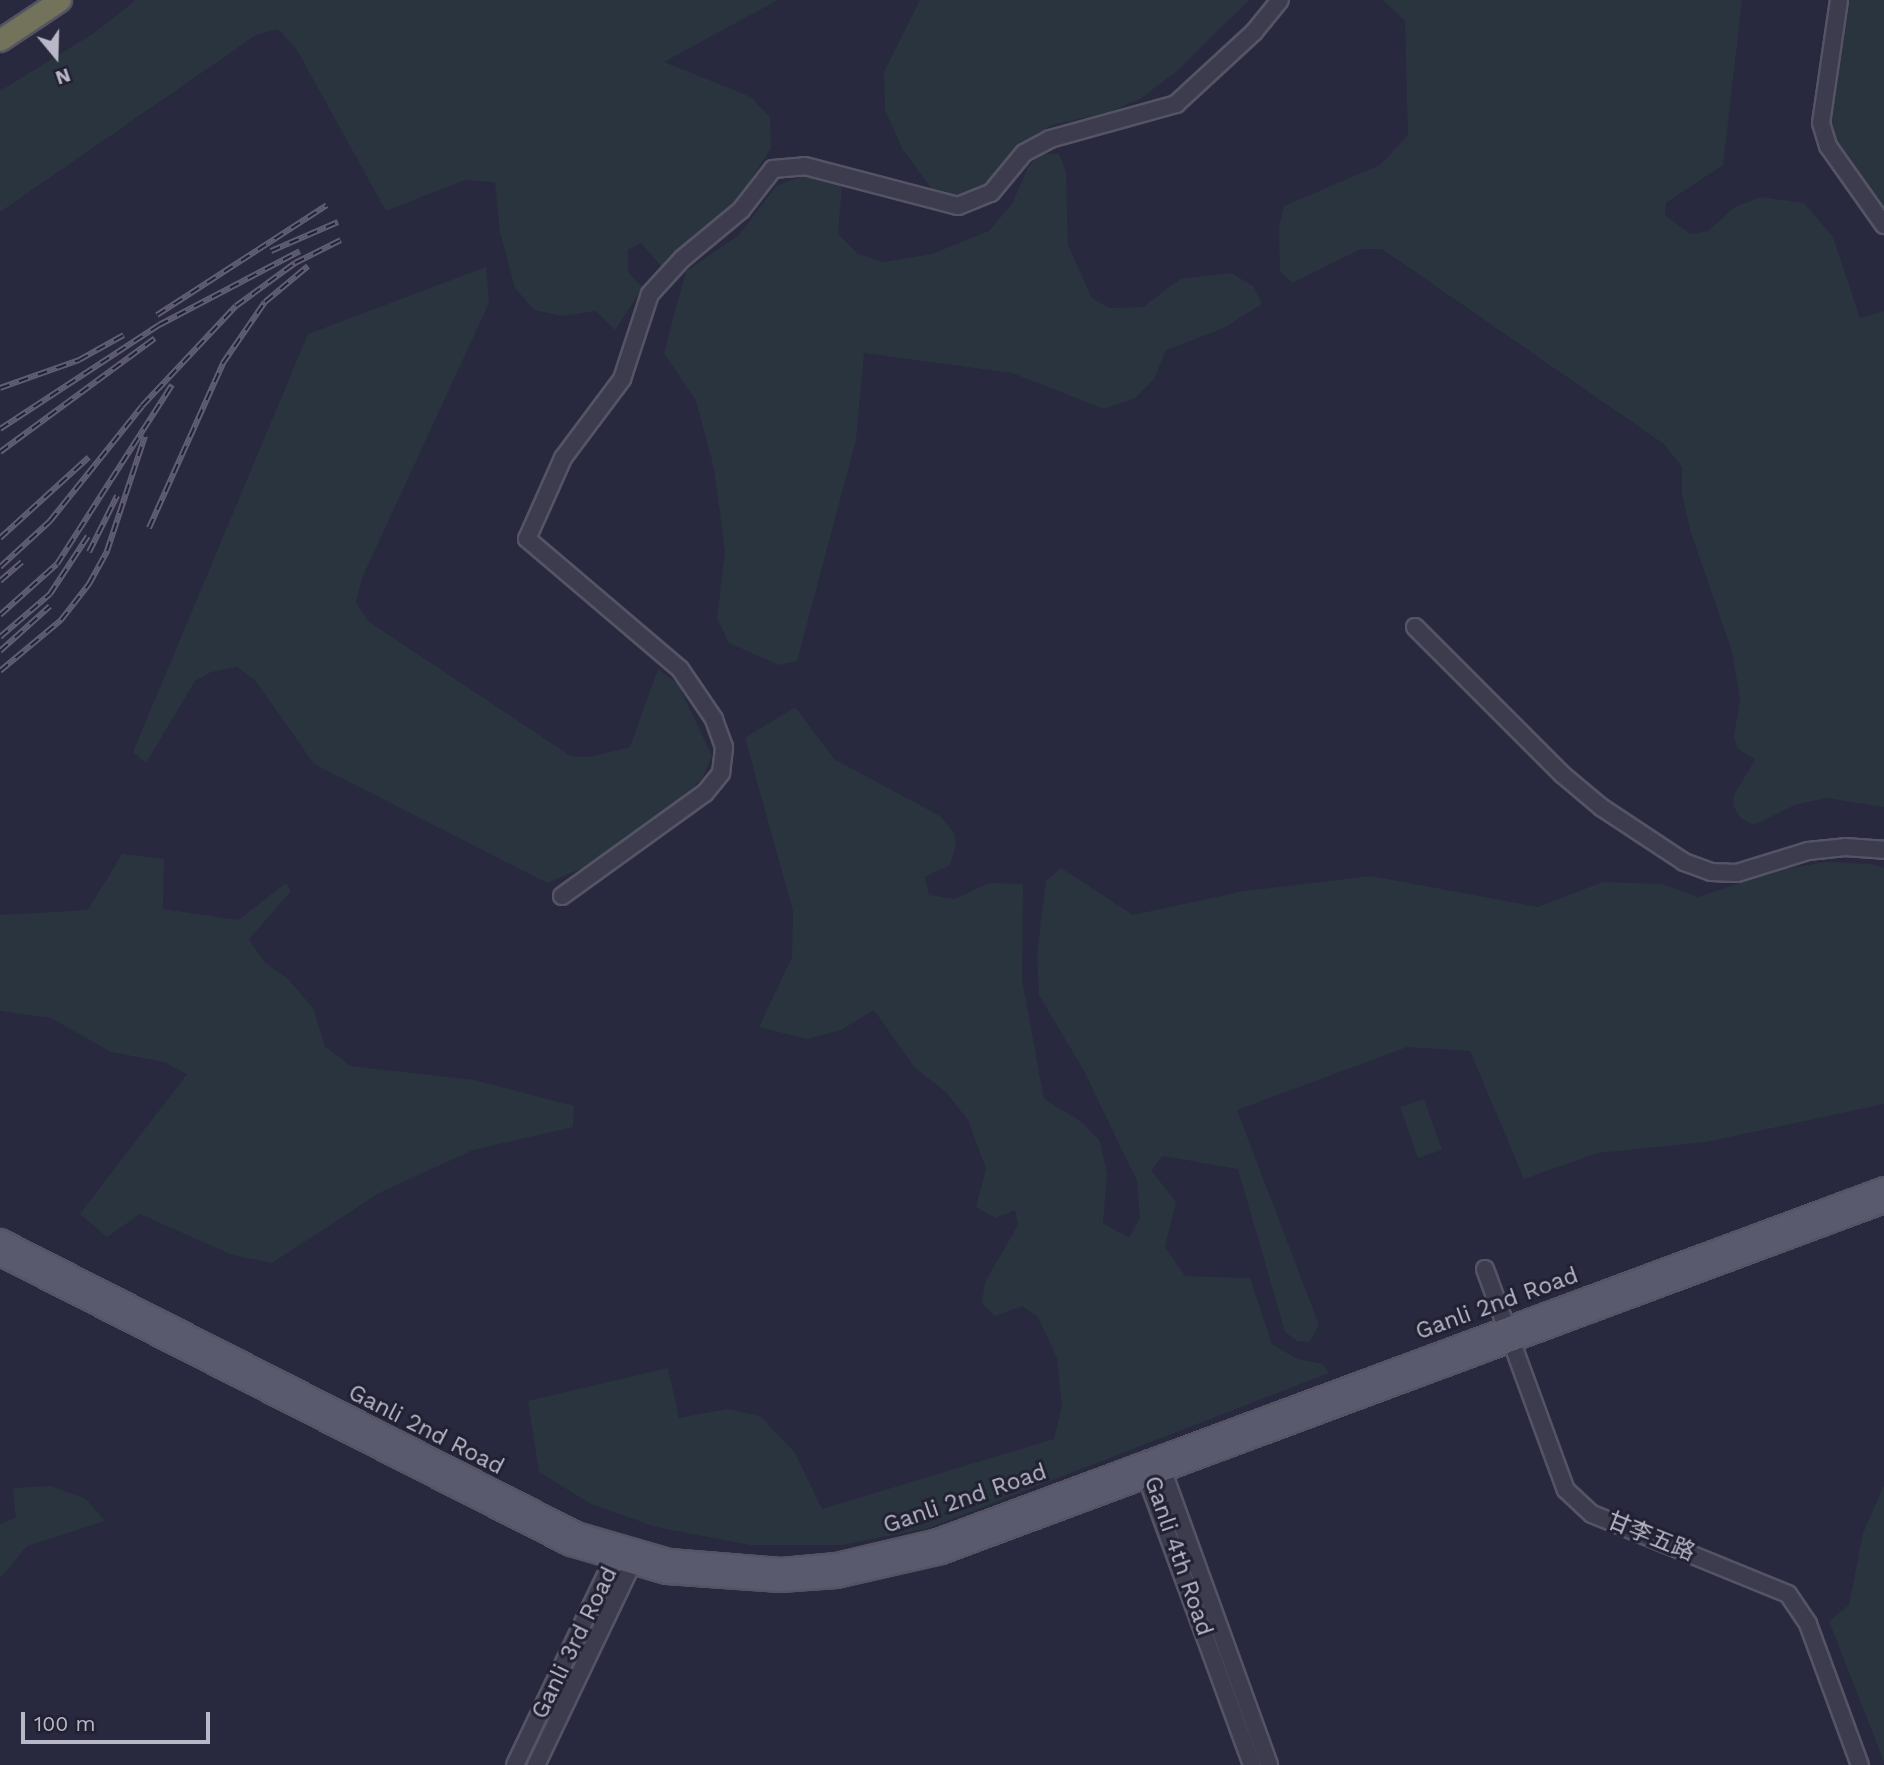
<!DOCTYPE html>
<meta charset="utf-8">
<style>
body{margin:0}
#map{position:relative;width:1884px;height:1765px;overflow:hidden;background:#28283e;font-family:"Work Sans","Noto Sans SC",sans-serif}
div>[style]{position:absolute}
.green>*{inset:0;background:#2a343f}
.roads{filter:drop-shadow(2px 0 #545465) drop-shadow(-2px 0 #545465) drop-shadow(0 2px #545465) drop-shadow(0 -2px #545465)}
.minor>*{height:16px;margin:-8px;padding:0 8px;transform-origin:8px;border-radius:8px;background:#3c3c4e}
.major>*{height:19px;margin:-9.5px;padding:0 9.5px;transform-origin:9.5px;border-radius:9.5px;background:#5a5a6e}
.highway>*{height:21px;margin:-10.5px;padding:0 10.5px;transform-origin:10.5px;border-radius:10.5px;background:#72735a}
.rail>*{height:6px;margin-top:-3px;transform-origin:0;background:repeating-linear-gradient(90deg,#212133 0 10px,#5f5e74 0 20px);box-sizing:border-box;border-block:2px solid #5f5e74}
span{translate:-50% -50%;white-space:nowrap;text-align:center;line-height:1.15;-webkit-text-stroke:6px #212133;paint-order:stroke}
.street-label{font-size:23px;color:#b9b8c8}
.north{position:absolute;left:21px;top:21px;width:70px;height:70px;-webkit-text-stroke:5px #212133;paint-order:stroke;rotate:161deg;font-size:19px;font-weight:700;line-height:28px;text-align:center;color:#b9b8c8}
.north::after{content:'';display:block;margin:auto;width:24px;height:32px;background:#b9b8c8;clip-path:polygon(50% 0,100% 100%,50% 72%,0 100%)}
.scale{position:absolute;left:21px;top:1712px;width:189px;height:32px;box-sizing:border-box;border:4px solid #b9b8c8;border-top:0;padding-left:9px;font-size:21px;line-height:24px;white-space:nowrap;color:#b9b8c8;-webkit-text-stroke:5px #212133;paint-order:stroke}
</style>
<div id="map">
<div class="green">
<div style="clip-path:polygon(136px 0,778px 0,664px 62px,751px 97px,770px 117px,771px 148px,740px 197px,661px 266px,641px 243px,628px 250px,628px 272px,643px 288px,615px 330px,596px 311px,562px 316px,534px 310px,515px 288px,500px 232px,495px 182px,465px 180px,386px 211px,297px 50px,278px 29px,256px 35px,0 212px,0 91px,94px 33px)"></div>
<div style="clip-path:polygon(920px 0,1249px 0,1177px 71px,1140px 99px,1107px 113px,1052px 125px,1023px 143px,985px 185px,961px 198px,931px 188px,903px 150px,885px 110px,884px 72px)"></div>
<div style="clip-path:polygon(1383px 0,1742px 0,1723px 165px,1666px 203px,1665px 215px,1690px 234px,1708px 231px,1735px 207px,1761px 197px,1804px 203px,1833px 237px,1860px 318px,1884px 311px,1884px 807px,1826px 798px,1795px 805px,1754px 825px,1741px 818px,1733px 806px,1734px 795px,1755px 760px,1737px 748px,1734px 736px,1740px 699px,1732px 651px,1691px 533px,1682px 494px,1682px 467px,1664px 444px,1382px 249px,1361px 249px,1292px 283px,1280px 271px,1279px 227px,1284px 206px,1380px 165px,1408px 135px,1405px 21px)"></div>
<div style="clip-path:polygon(1843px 0,1884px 0,1884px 210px,1840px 153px,1828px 120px)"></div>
<div style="clip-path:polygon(1041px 154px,1059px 154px,1066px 172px,1068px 245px,1092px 298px,1109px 308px,1143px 307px,1180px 279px,1231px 273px,1253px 286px,1262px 304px,1222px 329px,1166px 350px,1154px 379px,1135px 398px,1104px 409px,1012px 373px,864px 353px,856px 440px,797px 661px,779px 665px,729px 643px,717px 618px,725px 551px,714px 468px,696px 401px,664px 353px,686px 271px,739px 235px,776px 186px,805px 175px,842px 184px,838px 234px,858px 254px,884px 262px,932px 254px,989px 231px,1012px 204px,1028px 167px)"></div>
<div style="clip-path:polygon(486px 267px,489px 303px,362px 578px,356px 602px,368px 621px,571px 756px,590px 757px,630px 747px,658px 669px,678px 684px,712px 756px,703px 777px,682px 800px,585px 867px,547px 883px,314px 764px,255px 680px,237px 667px,211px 672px,195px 681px,146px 763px,133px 752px,308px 334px)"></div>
<div style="clip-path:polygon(795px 707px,834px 759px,940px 816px,954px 833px,956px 846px,950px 865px,925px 877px,929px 895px,955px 899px,989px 883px,1023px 884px,1022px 980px,1044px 1099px,1082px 1122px,1100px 1141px,1107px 1174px,1103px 1223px,1129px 1238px,1140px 1217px,1137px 1181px,1084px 1071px,1039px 995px,1037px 953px,1046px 881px,1061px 868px,1133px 915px,1244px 891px,1371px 876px,1538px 907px,1603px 882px,1662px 884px,1698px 897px,1779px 870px,1825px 862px,1872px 864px,1884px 868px,1884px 1104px,1706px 1142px,1598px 1153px,1524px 1179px,1470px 1051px,1407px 1047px,1237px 1110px,1319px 1325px,1310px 1342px,1297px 1341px,1285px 1332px,1238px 1169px,1163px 1156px,1151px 1170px,1176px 1202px,1165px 1247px,1185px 1276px,1250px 1278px,1272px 1344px,1297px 1359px,1323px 1364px,1329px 1373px,929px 1528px,842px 1545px,750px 1545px,656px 1527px,591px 1504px,539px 1472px,528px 1401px,668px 1368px,679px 1418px,727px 1409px,760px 1416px,795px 1453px,822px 1509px,1054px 1439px,1062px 1407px,1057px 1358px,1038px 1317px,1022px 1306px,995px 1316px,982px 1303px,985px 1282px,1018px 1225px,1015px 1210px,995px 1218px,976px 1207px,986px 1169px,968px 1120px,946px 1092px,915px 1068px,874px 1010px,841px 1030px,807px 1039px,759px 1027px,792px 957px,793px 911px,745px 738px)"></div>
<div style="clip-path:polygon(122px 854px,164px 859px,163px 909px,238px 920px,286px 883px,291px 891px,249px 939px,263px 961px,288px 979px,313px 1008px,325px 1046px,350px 1066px,474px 1080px,574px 1106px,573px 1127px,473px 1150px,379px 1193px,272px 1263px,232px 1255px,140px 1214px,107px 1237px,80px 1214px,187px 1074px,164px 1062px,111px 1052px,51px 1018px,0 1011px,0 915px,88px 910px)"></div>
<div style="clip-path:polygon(1424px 1099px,1442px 1150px,1418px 1158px,1400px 1107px)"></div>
<div style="clip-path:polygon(1884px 1485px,1884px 1762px,1829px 1621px,1849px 1605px,1863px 1533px)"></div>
<div style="clip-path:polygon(51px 1486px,86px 1499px,105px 1521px,27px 1546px,0 1578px,0 1524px,16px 1518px,13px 1488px)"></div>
</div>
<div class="roads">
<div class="minor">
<div style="left:1839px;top:0;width:124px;rotate:98.3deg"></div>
<div style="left:1821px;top:123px;width:24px;rotate:73deg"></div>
<div style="left:1828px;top:146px;width:97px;rotate:54.7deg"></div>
<div style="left:1415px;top:627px;width:209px;rotate:45deg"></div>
<div style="left:1563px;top:775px;width:50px;rotate:40.1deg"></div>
<div style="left:1601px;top:807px;width:100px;rotate:33.5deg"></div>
<div style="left:1684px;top:862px;width:29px;rotate:20deg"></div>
<div style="left:1711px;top:872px;width:26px;rotate:2deg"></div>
<div style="left:1737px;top:873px;width:74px;rotate:-17.2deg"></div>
<div style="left:1808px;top:851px;width:37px;rotate:-6deg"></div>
<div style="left:1845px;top:847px;width:39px;rotate:4deg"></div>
<div style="left:562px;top:896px;width:176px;rotate:-35.8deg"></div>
<div style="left:705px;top:793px;width:26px;rotate:-51deg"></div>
<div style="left:721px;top:773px;width:26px;rotate:-83deg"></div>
<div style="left:724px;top:747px;width:30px;rotate:-110deg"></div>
<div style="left:714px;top:719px;width:60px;rotate:-124.2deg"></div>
<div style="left:680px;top:669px;width:201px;rotate:-139.6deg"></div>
<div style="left:527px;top:539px;width:89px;rotate:-66deg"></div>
<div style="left:563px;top:458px;width:99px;rotate:-53.2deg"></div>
<div style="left:622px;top:379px;width:89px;rotate:-71.8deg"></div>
<div style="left:650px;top:294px;width:47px;rotate:-47.6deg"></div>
<div style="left:682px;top:259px;width:77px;rotate:-39.7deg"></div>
<div style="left:741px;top:210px;width:52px;rotate:-52deg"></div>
<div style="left:773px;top:169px;width:32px;rotate:-5deg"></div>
<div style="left:805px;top:166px;width:158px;rotate:14.7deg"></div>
<div style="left:958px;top:206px;width:35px;rotate:-22deg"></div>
<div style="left:991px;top:193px;width:52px;rotate:-50.5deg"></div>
<div style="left:1024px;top:153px;width:30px;rotate:-28deg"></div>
<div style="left:1050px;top:139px;width:131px;rotate:-15.5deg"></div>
<div style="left:1176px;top:104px;width:106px;rotate:-42.7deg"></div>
<div style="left:1254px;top:32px;width:41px;rotate:-50.9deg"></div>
<div style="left:1485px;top:1269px;width:235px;rotate:69.9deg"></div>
<div style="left:1566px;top:1490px;width:35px;rotate:43deg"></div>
<div style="left:1592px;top:1514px;width:212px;rotate:22.2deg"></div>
<div style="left:1788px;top:1594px;width:36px;rotate:56deg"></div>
<div style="left:1808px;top:1624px;width:150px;rotate:69.8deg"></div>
<div style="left:515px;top:1765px;width:227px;rotate:-64.4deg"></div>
<div style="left:613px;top:1560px;width:19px;rotate:-36deg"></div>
<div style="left:628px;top:1549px;width:17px;rotate:80deg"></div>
<div style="left:631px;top:1566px;width:221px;rotate:115.5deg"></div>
<div style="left:1252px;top:1765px;width:309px;rotate:-110.1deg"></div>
<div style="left:1146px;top:1475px;width:16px;rotate:-79deg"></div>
<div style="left:1149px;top:1459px;width:16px;rotate:38deg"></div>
<div style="left:1162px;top:1469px;width:315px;rotate:70.1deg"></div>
</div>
<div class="major">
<div style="left:0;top:1239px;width:646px;rotate:26.96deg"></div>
<div style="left:576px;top:1532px;width:97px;rotate:16.2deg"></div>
<div style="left:669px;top:1559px;width:112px;rotate:4.6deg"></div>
<div style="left:781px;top:1568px;width:55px;rotate:-5.2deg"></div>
<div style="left:836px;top:1563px;width:104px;rotate:-13.4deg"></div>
<div style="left:937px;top:1539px;width:1010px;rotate:-20.39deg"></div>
<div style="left:0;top:1255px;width:640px;rotate:26.97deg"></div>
<div style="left:570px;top:1545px;width:100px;rotate:16.3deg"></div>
<div style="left:666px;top:1573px;width:114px;rotate:4deg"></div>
<div style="left:780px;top:1581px;width:56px;rotate:-4.1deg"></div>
<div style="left:836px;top:1577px;width:108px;rotate:-12.9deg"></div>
<div style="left:941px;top:1553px;width:1006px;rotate:-20.42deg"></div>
</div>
<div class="highway">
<div style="left:0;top:40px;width:72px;rotate:-33.7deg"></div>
</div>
</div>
<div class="rail">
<div style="left:271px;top:251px;width:73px;rotate:-23.4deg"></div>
<div style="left:157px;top:315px;width:202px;rotate:-32.9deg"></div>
<div style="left:0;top:388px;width:84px;rotate:-19.5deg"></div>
<div style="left:79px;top:360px;width:51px;rotate:-29.1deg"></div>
<div style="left:0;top:429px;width:190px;rotate:-33.2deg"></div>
<div style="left:159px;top:325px;width:159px;rotate:-27.7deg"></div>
<div style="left:0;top:452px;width:192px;rotate:-36.3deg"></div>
<div style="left:149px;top:528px;width:181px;rotate:-65.8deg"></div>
<div style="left:223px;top:363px;width:74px;rotate:-55.5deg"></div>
<div style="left:265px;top:302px;width:56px;rotate:-39.9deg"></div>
<div style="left:0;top:538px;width:120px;rotate:-42.3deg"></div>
<div style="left:89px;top:552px;width:63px;rotate:-63.4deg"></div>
<div style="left:0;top:567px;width:68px;rotate:-42.6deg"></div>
<div style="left:50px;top:521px;width:147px;rotate:-51.3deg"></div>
<div style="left:142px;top:406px;width:137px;rotate:-46.8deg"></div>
<div style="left:236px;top:306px;width:73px;rotate:-36.1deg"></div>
<div style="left:295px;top:263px;width:51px;rotate:-26.6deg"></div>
<div style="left:0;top:581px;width:29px;rotate:-41deg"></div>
<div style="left:0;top:615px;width:76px;rotate:-41.8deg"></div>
<div style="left:57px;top:564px;width:213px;rotate:-57.3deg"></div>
<div style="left:0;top:637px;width:66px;rotate:-40.7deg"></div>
<div style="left:50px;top:594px;width:69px;rotate:-56.8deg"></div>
<div style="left:0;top:651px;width:67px;rotate:-42deg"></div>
<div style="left:0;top:671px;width:80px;rotate:-39.9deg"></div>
<div style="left:61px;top:620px;width:46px;rotate:-52.1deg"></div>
<div style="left:89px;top:584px;width:38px;rotate:-61deg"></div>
<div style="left:107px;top:551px;width:121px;rotate:-71.7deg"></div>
</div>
<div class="street-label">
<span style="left:1497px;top:1304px;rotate:-20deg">Ganli 2nd Road</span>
<span style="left:426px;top:1430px;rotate:27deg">Ganli 2nd Road</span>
<span style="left:965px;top:1499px;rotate:-19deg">Ganli 2nd Road</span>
<span style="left:1651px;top:1537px;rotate:22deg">甘李五路</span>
<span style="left:1178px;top:1556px;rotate:71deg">Ganli 4th Road</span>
<span style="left:575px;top:1643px;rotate:-64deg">Ganli 3rd Road</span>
</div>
<div class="north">N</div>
<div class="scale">100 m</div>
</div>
